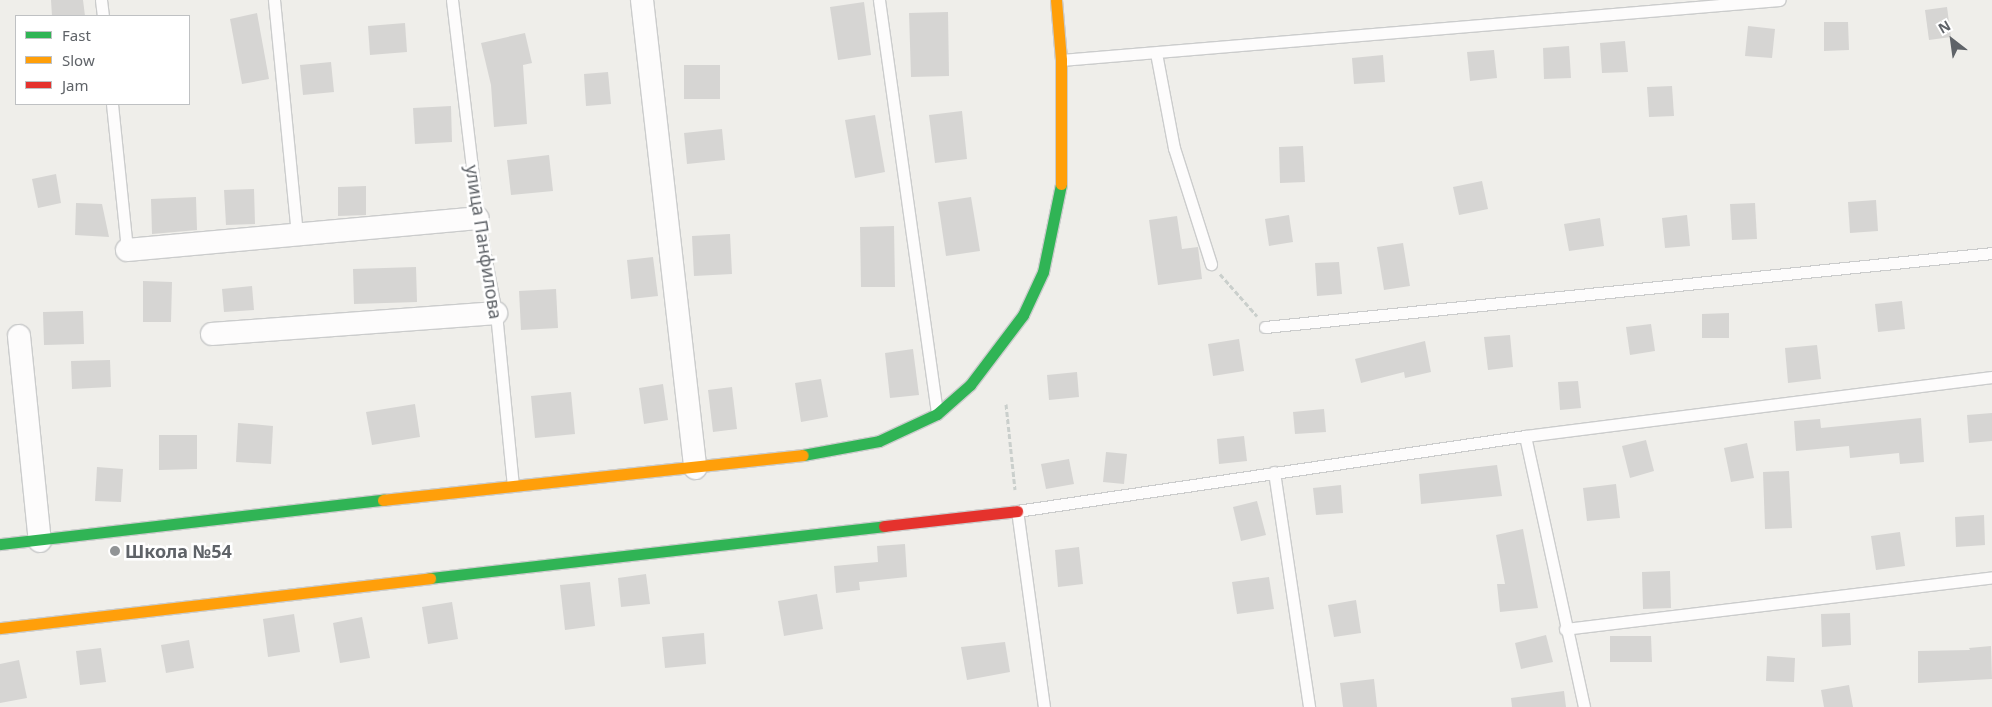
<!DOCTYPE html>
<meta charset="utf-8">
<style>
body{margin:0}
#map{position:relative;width:1992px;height:707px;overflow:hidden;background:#efeeea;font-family:"Noto Sans",sans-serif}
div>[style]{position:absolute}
.building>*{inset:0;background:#d6d5d3}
.path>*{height:3px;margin-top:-1.5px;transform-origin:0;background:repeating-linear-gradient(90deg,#cacfcc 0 5px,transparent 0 7.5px)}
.roads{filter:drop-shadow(1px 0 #cbcccc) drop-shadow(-1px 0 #cbcccc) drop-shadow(0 1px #cbcccc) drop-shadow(0 -1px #cbcccc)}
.lane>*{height:11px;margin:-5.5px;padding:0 5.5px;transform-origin:5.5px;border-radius:5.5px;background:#fdfcfc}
.street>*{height:22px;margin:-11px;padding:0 11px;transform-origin:11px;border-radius:11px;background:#fdfcfc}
.fast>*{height:11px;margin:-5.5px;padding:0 5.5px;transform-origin:5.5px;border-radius:5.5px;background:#30b455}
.slow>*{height:11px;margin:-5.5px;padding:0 5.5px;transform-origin:5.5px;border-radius:5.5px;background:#ff9f0a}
.jam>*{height:11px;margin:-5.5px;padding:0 5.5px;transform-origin:5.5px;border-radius:5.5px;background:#e5322d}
.dots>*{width:14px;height:14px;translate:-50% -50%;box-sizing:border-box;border:2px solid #fff;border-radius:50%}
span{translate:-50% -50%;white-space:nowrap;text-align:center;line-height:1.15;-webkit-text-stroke:5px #fff;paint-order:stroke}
.street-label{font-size:18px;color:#5f6368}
.poi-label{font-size:18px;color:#5f6368;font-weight:700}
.left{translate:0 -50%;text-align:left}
.legend{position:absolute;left:15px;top:15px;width:175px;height:90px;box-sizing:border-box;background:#fff;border:1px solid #bfc1c3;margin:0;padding:6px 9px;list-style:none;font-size:15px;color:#5f6368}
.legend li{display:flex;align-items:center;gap:10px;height:25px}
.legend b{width:25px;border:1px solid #bfc1c3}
.north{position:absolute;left:1927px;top:15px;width:50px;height:50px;-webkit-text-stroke:4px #fff;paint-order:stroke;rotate:330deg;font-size:14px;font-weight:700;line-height:20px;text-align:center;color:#5f6368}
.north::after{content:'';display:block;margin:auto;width:18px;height:22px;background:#5f6368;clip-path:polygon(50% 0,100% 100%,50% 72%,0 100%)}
</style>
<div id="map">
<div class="building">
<div style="clip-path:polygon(51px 0,83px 0,85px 16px,52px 16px)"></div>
<div style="clip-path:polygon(864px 2px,871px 55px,838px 60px,830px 7px)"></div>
<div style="clip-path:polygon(1947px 7px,1951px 37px,1929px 40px,1925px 10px)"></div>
<div style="clip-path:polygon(948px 12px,949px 76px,911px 77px,909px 13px)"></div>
<div style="clip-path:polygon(257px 13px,269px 79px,242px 84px,230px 19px)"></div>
<div style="clip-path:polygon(1824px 22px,1848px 22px,1849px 50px,1824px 51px)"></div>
<div style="clip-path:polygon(405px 23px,407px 52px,370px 55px,368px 26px)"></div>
<div style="clip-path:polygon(1748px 26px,1775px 29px,1772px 58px,1745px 56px)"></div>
<div style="clip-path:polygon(525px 33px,532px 63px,523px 65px,527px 124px,494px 127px,491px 85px,481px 43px)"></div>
<div style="clip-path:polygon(1625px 41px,1628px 72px,1602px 73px,1600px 43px)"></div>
<div style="clip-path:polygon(1569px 46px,1571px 78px,1544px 79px,1543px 48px)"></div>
<div style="clip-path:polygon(1494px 50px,1497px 78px,1470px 81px,1467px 52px)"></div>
<div style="clip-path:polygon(1383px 55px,1385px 82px,1354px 84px,1352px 58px)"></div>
<div style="clip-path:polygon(331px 62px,334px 92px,303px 95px,300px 65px)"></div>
<div style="clip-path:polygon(684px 65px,720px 65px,720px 99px,684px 99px)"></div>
<div style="clip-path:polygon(608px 72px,611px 104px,586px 106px,584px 74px)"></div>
<div style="clip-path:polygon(1672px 86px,1674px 116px,1649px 117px,1647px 87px)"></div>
<div style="clip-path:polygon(451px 106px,452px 142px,415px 144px,413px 108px)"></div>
<div style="clip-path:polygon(962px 111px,967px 159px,935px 163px,929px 115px)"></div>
<div style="clip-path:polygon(875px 115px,885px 172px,855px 178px,845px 120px)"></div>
<div style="clip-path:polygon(722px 129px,725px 160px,687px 164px,684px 133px)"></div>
<div style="clip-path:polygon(1303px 146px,1305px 182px,1280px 183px,1279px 147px)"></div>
<div style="clip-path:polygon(549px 155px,553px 191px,511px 195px,507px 160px)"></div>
<div style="clip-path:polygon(56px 174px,61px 203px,38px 208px,32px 179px)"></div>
<div style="clip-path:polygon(1482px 181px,1488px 209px,1459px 215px,1453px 187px)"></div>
<div style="clip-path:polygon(366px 186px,366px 215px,338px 216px,338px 187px)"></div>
<div style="clip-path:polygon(254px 189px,255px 224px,226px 225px,224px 190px)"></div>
<div style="clip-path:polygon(196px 197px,197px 230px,152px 234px,151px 199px)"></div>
<div style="clip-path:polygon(971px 197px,980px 251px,946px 256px,938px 202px)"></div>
<div style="clip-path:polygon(1876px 200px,1878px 231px,1850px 233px,1848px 202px)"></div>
<div style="clip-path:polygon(76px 203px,102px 204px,109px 237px,75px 235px)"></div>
<div style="clip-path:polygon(1755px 203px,1757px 239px,1732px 240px,1730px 204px)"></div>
<div style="clip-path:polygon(1289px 215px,1293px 242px,1269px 246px,1265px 219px)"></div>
<div style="clip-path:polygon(1687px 215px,1690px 246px,1665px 248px,1662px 218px)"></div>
<div style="clip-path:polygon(1177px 216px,1182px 249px,1198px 247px,1202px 279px,1158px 285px,1149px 220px)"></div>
<div style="clip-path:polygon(1600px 218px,1604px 246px,1569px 251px,1564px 224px)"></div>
<div style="clip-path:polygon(894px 226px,895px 287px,861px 287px,860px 227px)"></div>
<div style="clip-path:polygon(730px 234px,732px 274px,694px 276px,692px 236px)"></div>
<div style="clip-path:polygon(1403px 243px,1410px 286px,1384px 290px,1377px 247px)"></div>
<div style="clip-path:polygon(653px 257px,658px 296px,631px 299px,627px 260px)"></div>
<div style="clip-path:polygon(1339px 262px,1342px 294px,1317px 296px,1315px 263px)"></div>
<div style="clip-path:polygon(416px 267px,417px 302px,354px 304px,353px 269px)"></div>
<div style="clip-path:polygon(143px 281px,172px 282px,171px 322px,143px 322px)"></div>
<div style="clip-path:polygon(252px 286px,254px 310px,224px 312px,222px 289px)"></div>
<div style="clip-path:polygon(556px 289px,558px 328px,521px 330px,519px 291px)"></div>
<div style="clip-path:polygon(1902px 301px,1905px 329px,1878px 332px,1875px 304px)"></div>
<div style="clip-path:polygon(83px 311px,84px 344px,44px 345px,43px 312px)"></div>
<div style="clip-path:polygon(1729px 313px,1729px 338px,1702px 338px,1702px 314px)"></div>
<div style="clip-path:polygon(1651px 324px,1655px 351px,1630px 355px,1626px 327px)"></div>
<div style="clip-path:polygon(1510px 335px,1513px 367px,1488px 370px,1484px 337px)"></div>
<div style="clip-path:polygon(1239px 339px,1244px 371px,1213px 376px,1208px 344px)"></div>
<div style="clip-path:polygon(1425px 341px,1431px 372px,1405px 378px,1404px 372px,1361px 383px,1355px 359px)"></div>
<div style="clip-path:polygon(1817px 345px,1821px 379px,1788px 383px,1785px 348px)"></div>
<div style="clip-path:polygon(913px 349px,919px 395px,890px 398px,885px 353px)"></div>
<div style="clip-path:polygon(110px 360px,111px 387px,72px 389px,71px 361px)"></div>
<div style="clip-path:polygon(1077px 372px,1079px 397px,1049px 400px,1047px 375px)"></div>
<div style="clip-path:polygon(821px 379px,828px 417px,801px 422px,795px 383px)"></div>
<div style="clip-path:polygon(1578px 381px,1581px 408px,1560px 410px,1558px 382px)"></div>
<div style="clip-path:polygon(663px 384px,668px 420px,644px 424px,639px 388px)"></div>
<div style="clip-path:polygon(732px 387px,737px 429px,713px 432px,708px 390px)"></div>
<div style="clip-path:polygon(571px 392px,575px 434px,535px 438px,531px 396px)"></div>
<div style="clip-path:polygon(415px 404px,420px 437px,372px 445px,366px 412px)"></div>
<div style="clip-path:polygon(1324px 409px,1326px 432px,1295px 434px,1293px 412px)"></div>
<div style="clip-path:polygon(1992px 413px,1992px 441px,1969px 443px,1967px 415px)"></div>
<div style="clip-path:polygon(1921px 418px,1924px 462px,1900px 464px,1899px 453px,1850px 458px,1849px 446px,1796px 451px,1794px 421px,1820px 419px,1821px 428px)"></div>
<div style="clip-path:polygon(238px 423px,273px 426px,271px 464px,236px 462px)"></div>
<div style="clip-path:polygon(159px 435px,197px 435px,197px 469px,159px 470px)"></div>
<div style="clip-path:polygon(1244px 436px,1247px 461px,1219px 464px,1217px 439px)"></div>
<div style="clip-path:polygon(1646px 440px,1654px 471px,1630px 478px,1622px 446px)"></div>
<div style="clip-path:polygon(1747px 443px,1754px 478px,1731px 482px,1724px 448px)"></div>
<div style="clip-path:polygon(1106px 452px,1127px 454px,1124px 484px,1103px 482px)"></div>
<div style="clip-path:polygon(1069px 459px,1074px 484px,1046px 489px,1041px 464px)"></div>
<div style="clip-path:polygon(1497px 465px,1502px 496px,1421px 504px,1419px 474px)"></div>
<div style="clip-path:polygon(97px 467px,123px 469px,121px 502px,95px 501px)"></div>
<div style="clip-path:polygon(1789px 471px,1792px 528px,1765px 529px,1763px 472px)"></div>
<div style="clip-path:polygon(1616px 484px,1620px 518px,1587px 521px,1583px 488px)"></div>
<div style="clip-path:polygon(1341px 485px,1343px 513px,1316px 515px,1313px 488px)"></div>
<div style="clip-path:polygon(1257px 501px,1266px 535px,1241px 541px,1233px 507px)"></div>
<div style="clip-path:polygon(1984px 515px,1985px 545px,1956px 547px,1955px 517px)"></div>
<div style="clip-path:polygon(1523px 529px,1538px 608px,1500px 612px,1497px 584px,1505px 584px,1496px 535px)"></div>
<div style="clip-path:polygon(1900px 532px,1905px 566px,1876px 570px,1871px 536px)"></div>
<div style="clip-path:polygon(905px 544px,907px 577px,859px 582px,860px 590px,836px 593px,834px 566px,878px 562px,877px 546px)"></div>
<div style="clip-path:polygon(1079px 547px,1083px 584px,1058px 587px,1055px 550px)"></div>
<div style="clip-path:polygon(1670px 571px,1671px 608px,1643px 609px,1642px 572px)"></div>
<div style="clip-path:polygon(646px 574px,650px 604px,621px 607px,618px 578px)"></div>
<div style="clip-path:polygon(1269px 577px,1274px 609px,1237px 614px,1232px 582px)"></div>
<div style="clip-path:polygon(590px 582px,595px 626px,565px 630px,560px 585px)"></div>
<div style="clip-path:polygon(817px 594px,823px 629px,784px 636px,778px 601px)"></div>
<div style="clip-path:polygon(1356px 600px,1361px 633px,1334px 637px,1328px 605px)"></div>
<div style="clip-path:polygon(452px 602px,458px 639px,428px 644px,422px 607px)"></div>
<div style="clip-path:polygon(1850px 613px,1851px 645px,1822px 647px,1821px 614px)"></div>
<div style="clip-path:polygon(294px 614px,300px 652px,268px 657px,263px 619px)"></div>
<div style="clip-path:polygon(362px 617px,370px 658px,340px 663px,333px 623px)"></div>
<div style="clip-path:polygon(704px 633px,706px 664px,665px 668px,662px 637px)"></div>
<div style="clip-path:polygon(1546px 635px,1553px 662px,1521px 669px,1515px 643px)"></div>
<div style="clip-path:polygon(1610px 636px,1651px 636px,1652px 662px,1610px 662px)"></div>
<div style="clip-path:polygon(189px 640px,194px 668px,166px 673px,161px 645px)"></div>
<div style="clip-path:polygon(1005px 642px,1010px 672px,967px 680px,961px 647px)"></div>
<div style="clip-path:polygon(1991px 646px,1992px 679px,1918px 683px,1918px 651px,1970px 650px,1969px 648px)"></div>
<div style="clip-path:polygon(101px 648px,106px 682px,80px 685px,76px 651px)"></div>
<div style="clip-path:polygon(1767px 656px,1795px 658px,1794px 682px,1766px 681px)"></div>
<div style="clip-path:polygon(19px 660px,27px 698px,0 703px,0 664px)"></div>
<div style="clip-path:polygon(1374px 679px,1377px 707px,1343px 707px,1340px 683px)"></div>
<div style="clip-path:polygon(1849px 685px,1853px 707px,1824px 707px,1821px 690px)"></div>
<div style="clip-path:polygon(1564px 691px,1566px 707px,1512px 707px,1511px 698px)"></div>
</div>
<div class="path">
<div style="left:1220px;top:274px;width:56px;rotate:48.6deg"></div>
<div style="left:1006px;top:404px;width:86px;rotate:84deg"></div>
</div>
<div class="roads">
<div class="lane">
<div style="left:101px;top:0;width:16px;rotate:83deg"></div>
<div style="left:274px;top:0;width:237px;rotate:84.4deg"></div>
<div style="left:452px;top:0;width:220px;rotate:83.2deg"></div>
<div style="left:478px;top:218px;width:97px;rotate:79.3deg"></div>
<div style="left:496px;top:313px;width:173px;rotate:84.4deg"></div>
<div style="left:879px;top:0;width:416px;rotate:82deg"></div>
<div style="left:1156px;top:53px;width:97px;rotate:79.3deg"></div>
<div style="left:1174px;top:148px;width:122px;rotate:72.3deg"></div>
<div style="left:1061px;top:60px;width:721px;rotate:-4.77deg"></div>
<div style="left:112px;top:104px;width:147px;rotate:84.1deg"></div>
<div style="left:1265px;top:327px;width:731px;rotate:-5.81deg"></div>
<div style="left:1525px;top:436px;width:277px;rotate:77.7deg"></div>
<div style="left:1274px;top:472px;width:238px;rotate:81.5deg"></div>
<div style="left:1565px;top:629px;width:430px;rotate:-6.9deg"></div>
<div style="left:1044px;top:707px;width:198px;rotate:-97.8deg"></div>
<div style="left:1017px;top:511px;width:514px;rotate:-8.4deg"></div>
<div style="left:1525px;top:436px;width:471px;rotate:-7.2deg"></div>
</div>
<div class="street">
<div style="left:642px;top:0;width:471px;rotate:83.5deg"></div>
<div style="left:127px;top:250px;width:352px;rotate:-5.2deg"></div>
<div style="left:212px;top:334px;width:285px;rotate:-4.2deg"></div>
<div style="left:19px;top:336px;width:206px;rotate:84.2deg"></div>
</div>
<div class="fast">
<div style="left:803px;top:455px;width:77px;rotate:-10.4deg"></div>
<div style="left:879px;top:441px;width:64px;rotate:-25deg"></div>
<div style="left:937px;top:414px;width:44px;rotate:-41.3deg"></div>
<div style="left:970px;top:385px;width:88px;rotate:-52.9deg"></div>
<div style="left:1023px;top:315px;width:47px;rotate:-65.1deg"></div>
<div style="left:1043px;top:272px;width:90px;rotate:-78.4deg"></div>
<div style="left:0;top:544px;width:386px;rotate:-6.6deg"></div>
<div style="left:430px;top:578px;width:457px;rotate:-6.5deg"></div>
</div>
<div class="slow">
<div style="left:1056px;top:0;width:60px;rotate:85.2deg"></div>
<div style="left:1061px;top:60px;width:124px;rotate:90deg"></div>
<div style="left:383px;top:500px;width:422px;rotate:-6.1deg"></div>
<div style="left:0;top:628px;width:433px;rotate:-6.6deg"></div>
</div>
<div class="jam">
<div style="left:884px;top:526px;width:134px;rotate:-6.4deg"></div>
</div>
</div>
<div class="dots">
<div style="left:115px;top:551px;background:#919496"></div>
</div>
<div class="street-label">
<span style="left:484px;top:242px;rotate:81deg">улица Панфилова</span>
</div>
<div class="poi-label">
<span class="left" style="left:125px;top:551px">Школа №54</span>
</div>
<ul class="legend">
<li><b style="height:6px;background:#30b455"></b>Fast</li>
<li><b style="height:6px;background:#ff9f0a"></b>Slow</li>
<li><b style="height:6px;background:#e5322d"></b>Jam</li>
</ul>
<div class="north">N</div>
</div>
